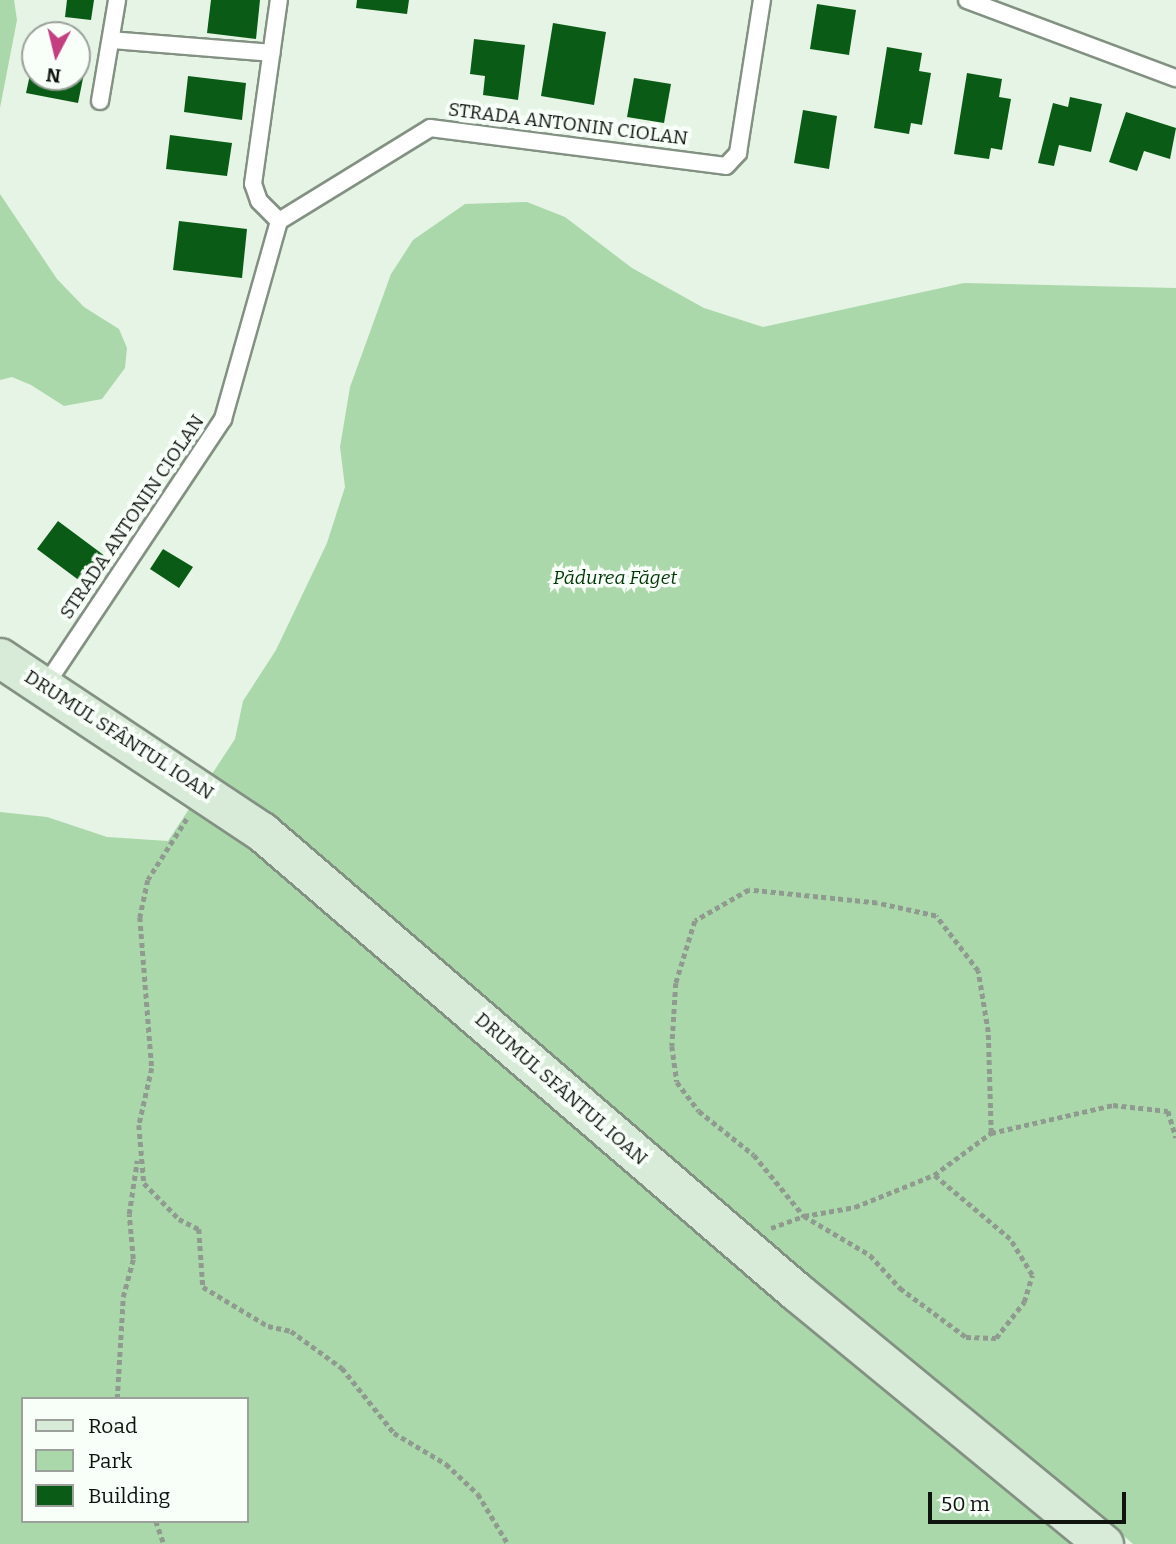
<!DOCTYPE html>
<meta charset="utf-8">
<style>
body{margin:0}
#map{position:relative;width:1176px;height:1544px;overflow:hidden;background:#e5f4e5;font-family:Bitter,serif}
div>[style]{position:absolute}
.green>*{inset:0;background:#abd8aa}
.building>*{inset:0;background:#0a5b15}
.path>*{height:4.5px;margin-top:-2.25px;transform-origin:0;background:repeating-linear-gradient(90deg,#909b90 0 5px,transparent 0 8.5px)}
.roads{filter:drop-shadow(2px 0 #839183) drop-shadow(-2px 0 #839183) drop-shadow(0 2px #839183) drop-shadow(0 -2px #839183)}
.lane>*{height:16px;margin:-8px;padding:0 8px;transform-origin:8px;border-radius:8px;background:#fff}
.secondary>*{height:38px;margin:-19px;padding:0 19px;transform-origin:19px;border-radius:19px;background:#d8ead8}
span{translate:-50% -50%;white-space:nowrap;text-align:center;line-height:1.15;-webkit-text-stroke:7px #f8fef8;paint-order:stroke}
.street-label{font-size:19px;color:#0f140f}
.park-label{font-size:19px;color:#003606;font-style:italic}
.legend{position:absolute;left:21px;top:1397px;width:228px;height:126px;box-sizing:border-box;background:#f8fef8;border:2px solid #9ba09b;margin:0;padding:9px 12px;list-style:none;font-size:21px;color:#0f140f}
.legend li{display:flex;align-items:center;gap:14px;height:35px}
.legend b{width:35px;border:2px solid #9ba09b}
.north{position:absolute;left:21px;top:21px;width:70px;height:70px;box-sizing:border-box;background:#f8fef8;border:2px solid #9ba09b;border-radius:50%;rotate:187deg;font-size:19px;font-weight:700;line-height:28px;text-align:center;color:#0f140f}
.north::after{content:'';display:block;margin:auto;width:24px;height:32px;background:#c43e80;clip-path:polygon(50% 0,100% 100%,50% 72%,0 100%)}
.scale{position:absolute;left:928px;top:1492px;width:198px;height:32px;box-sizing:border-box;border:4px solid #0f140f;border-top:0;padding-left:9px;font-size:21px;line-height:24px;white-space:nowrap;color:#0f140f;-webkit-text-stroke:5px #f8fef8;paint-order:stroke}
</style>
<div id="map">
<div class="green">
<div style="clip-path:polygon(0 0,14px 0,17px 20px,0 108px)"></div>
<div style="clip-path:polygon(0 194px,57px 279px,84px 307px,119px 329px,127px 348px,125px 368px,102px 399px,64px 406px,31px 385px,12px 377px,0 380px)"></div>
<div style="clip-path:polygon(evenodd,527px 202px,565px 217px,632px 268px,704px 308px,763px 327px,964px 283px,1176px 288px,1176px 1544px,1133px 1544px,1108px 1522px,1087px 1544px,0 1544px,0 812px,47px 817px,107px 837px,168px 841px,235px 739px,243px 701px,276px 650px,327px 543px,345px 487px,340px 447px,350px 387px,391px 274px,413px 240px,465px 204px,527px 202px,23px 1399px,247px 1399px,247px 1521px,23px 1521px,23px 1399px)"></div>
</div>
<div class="building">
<div style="clip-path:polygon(67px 0,94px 0,91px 20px,65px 17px)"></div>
<div style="clip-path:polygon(211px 0,260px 0,256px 39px,207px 33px)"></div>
<div style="clip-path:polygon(357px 0,409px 0,407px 14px,356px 8px)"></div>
<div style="clip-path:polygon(817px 4px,856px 10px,849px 55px,810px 49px)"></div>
<div style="clip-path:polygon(553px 23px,606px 32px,594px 105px,541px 96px)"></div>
<div style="clip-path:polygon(474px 39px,525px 45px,518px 100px,483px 95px,485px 76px,470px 74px)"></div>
<div style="clip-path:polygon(77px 47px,89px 49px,78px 103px,26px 93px,34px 56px,35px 77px,77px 77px)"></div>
<div style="clip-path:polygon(887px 47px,922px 53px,919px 71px,931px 73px,922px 125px,911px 123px,909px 134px,874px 128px)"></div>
<div style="clip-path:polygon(967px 73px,1002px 79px,999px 97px,1011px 99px,1002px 150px,991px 148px,989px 159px,954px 154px)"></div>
<div style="clip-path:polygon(188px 76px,246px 83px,242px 120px,184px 112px)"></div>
<div style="clip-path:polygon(634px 78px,671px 84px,664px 123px,627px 117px)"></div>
<div style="clip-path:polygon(1070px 97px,1102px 104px,1091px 152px,1059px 145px,1054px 166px,1038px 163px,1053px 103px,1068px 107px)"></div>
<div style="clip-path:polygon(803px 110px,837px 116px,829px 169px,794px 163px)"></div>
<div style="clip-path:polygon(1126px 112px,1176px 128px,1170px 159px,1144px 151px,1137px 171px,1109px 162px)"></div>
<div style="clip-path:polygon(170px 135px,232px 143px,227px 176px,166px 169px)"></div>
<div style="clip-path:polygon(179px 221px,247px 229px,242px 278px,173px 270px)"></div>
<div style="clip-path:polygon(58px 521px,109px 559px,88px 587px,37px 549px)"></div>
<div style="clip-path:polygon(163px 549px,193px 567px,179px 588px,150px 569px)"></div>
</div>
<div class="path">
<div style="left:187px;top:819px;width:72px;rotate:122.6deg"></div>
<div style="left:148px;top:880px;width:38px;rotate:102deg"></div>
<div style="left:140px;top:917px;width:151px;rotate:85.5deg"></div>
<div style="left:152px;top:1068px;width:58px;rotate:102.8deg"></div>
<div style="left:139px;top:1125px;width:58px;rotate:85.1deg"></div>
<div style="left:144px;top:1183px;width:50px;rotate:45.8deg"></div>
<div style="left:179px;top:1219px;width:22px;rotate:27deg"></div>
<div style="left:199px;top:1229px;width:58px;rotate:86.1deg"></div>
<div style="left:203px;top:1287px;width:76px;rotate:31deg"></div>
<div style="left:268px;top:1326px;width:24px;rotate:12deg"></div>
<div style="left:291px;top:1331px;width:63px;rotate:36deg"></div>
<div style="left:342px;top:1368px;width:83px;rotate:51.3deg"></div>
<div style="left:394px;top:1433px;width:61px;rotate:30.8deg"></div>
<div style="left:446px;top:1464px;width:44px;rotate:43.2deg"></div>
<div style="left:478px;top:1494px;width:58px;rotate:59deg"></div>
<div style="left:991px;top:1133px;width:125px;rotate:-12.9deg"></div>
<div style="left:1113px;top:1105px;width:55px;rotate:6.2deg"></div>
<div style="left:1168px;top:1111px;width:28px;rotate:73deg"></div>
<div style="left:771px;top:1228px;width:35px;rotate:-20deg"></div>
<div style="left:804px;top:1216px;width:77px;rotate:30.6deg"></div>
<div style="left:870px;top:1255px;width:45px;rotate:47.7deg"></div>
<div style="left:900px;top:1288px;width:82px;rotate:36.6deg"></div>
<div style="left:966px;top:1337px;width:30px;rotate:2deg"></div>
<div style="left:996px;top:1338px;width:46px;rotate:-52.1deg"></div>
<div style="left:1024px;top:1302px;width:28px;rotate:-73deg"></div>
<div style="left:1032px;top:1275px;width:42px;rotate:-121.4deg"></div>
<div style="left:1010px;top:1239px;width:99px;rotate:-139.9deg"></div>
<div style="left:934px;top:1175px;width:71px;rotate:-36.4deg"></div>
<div style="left:991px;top:1133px;width:101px;rotate:-91.7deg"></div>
<div style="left:988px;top:1032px;width:62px;rotate:-99.3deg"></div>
<div style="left:978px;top:971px;width:69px;rotate:-127.4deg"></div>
<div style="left:936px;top:916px;width:60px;rotate:-167.6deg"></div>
<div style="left:877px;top:903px;width:129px;rotate:-174.2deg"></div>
<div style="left:749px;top:890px;width:62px;rotate:150.1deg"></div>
<div style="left:695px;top:921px;width:65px;rotate:107deg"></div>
<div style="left:676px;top:983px;width:63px;rotate:93.6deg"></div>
<div style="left:672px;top:1046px;width:36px;rotate:82deg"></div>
<div style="left:677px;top:1082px;width:36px;rotate:53deg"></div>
<div style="left:699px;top:1111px;width:70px;rotate:38.7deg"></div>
<div style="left:754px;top:1155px;width:79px;rotate:50.7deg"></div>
<div style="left:804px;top:1216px;width:52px;rotate:-10deg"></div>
<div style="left:855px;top:1207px;width:85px;rotate:-22.1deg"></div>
<div style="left:117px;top:1399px;width:102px;rotate:-86.6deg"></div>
<div style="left:123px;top:1297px;width:39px;rotate:-75deg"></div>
<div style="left:133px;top:1259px;width:45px;rotate:-95.1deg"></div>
<div style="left:129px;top:1214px;width:54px;rotate:-81.4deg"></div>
<div style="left:156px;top:1521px;width:24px;rotate:71deg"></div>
</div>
<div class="roads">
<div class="lane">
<div style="left:967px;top:0;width:223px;rotate:20.5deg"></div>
<div style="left:111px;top:40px;width:161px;rotate:4.6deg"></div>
<div style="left:100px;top:101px;width:102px;rotate:-80.4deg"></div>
<div style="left:279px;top:221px;width:28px;rotate:-135deg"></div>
<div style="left:259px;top:201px;width:18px;rotate:-109deg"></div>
<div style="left:253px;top:184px;width:186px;rotate:-82deg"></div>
<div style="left:45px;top:686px;width:321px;rotate:-56.3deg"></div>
<div style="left:223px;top:419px;width:206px;rotate:-74.2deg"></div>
<div style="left:279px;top:221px;width:177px;rotate:-31.6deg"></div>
<div style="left:430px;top:128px;width:298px;rotate:7.3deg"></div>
<div style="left:726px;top:166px;width:18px;rotate:-47deg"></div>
<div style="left:738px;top:153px;width:155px;rotate:-81.1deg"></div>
</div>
<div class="secondary">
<div style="left:0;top:658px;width:315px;rotate:33.6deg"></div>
<div style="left:262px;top:832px;width:707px;rotate:40.7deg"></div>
<div style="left:798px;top:1293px;width:396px;rotate:39.4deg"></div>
</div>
</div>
<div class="street-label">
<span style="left:568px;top:124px;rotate:7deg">STRADA ANTONIN CIOLAN</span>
<span style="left:132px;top:517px;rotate:-56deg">STRADA ANTONIN CIOLAN</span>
<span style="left:119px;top:735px;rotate:33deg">DRUMUL SFÂNTUL IOAN</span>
<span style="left:561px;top:1089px;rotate:41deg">DRUMUL SFÂNTUL IOAN</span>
</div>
<div class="park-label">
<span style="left:615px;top:578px">Pădurea Făget</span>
</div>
<ul class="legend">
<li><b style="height:9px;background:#d8ead8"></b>Road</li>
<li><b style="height:19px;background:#abd8aa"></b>Park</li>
<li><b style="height:19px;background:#0a5b15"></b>Building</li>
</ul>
<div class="north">N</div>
<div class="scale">50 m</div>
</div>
